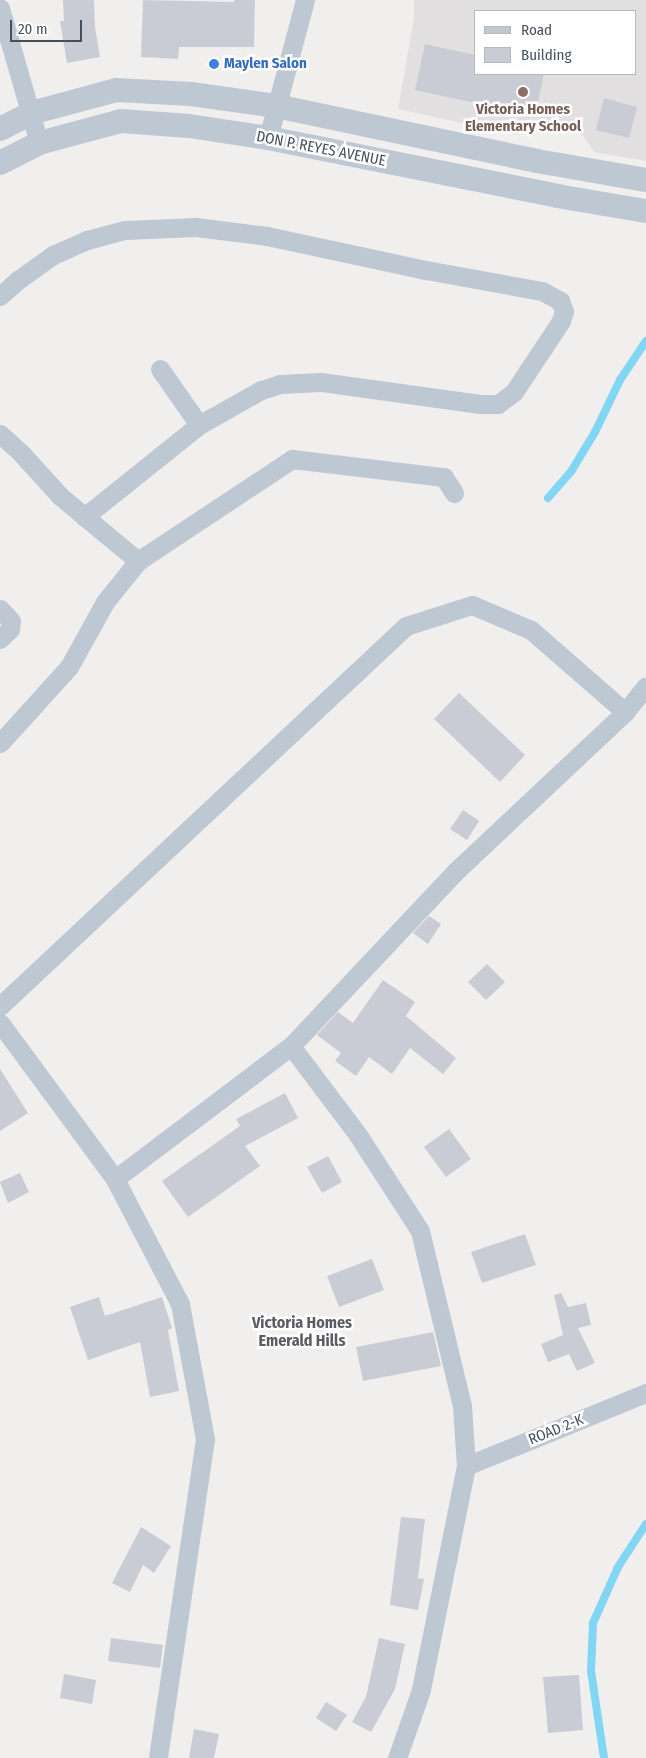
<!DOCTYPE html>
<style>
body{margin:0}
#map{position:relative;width:646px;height:1758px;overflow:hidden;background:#f1eeee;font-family:"Fira Sans Condensed",sans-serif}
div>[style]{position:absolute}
.education>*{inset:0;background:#e2dfe0}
.stream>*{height:8px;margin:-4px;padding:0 4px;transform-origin:4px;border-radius:4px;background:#81d6f3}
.building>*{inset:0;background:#c9ccd4}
.minor>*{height:19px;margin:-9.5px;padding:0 9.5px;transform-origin:9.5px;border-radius:9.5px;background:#bdc8d2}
.tertiary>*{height:24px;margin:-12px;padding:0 12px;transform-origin:12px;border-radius:12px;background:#bdc8d2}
.dots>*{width:14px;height:14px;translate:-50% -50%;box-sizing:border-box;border:2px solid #fff;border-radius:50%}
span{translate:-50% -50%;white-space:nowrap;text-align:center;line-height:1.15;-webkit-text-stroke:5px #fff;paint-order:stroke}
.shop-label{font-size:15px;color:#366cbe;font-weight:700}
.left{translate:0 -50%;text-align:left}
.education-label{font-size:15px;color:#785e54;font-weight:700}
.street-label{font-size:15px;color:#45505d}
.neighbourhood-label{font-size:16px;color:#5a5e64;font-weight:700}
.legend{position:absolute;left:474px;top:10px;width:162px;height:65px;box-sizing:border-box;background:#fff;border:1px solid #b5b9be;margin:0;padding:6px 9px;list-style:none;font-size:15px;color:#45505d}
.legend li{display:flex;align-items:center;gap:10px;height:25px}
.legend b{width:25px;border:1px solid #b5b9be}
.scale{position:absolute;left:10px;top:20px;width:72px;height:22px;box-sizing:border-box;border:2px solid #45505d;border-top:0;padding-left:6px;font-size:15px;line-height:18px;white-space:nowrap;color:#45505d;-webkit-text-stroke:4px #fff;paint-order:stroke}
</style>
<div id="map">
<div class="education">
<div style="clip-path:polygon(evenodd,414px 0,646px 0,646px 161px,594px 152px,581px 133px,529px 125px,517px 135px,398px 109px,414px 18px,414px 0,475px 11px,635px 11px,635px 74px,475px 74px,475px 11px)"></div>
</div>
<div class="stream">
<div style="left:548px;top:498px;width:37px;rotate:-49deg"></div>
<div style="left:572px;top:470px;width:44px;rotate:-58.8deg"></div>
<div style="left:595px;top:432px;width:58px;rotate:-64.3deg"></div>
<div style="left:620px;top:380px;width:47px;rotate:-56.3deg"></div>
<div style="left:604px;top:1758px;width:88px;rotate:-98.5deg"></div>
<div style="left:591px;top:1671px;width:48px;rotate:-87.6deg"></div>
<div style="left:593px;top:1623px;width:61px;rotate:-65.9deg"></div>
<div style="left:618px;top:1567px;width:51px;rotate:-56.9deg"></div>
</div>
<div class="building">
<div style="clip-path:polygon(63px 0,94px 0,95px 27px,100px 57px,67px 63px,60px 21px,64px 21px)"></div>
<div style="clip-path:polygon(143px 0,234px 2px,234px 0,255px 0,254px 47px,179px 47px,178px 59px,141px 57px)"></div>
<div style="clip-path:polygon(425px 44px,475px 55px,475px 74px,544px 74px,535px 116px,415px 90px)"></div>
<div style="clip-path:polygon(604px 98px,637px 107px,629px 138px,596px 130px)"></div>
<div style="clip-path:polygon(459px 693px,525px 755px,500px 782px,434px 719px)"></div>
<div style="clip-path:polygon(463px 810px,479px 821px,467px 840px,450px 829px)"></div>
<div style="clip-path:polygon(429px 916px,441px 924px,428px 944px,413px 933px)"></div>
<div style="clip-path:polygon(487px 964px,505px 982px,486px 1000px,468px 982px)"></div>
<div style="clip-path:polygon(383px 980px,415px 1002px,406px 1016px,456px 1058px,443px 1074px,410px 1048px,392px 1074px,369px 1057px,356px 1076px,335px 1061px,341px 1053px,317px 1035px,338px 1012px,353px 1023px)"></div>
<div style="clip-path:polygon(0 1069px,28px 1113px,0 1131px)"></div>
<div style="clip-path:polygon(285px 1093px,298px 1118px,245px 1146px,260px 1166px,188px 1217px,162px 1181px,240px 1126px,236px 1119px)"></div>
<div style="clip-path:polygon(449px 1129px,471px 1159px,446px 1177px,424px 1147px)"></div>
<div style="clip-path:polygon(328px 1156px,342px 1182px,322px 1193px,307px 1167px)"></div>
<div style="clip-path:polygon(20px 1173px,29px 1192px,8px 1203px,0 1182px)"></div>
<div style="clip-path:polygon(525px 1234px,536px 1265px,482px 1283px,471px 1252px)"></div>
<div style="clip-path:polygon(372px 1259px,384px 1290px,339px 1307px,327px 1276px)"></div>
<div style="clip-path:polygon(561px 1293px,568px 1307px,586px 1303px,591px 1325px,578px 1328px,595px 1363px,577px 1371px,569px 1354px,548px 1362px,541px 1344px,563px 1335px,554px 1295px)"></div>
<div style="clip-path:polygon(99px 1297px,105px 1316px,162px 1297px,172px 1328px,168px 1330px,179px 1391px,150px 1397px,140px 1342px,88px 1360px,70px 1307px)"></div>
<div style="clip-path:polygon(433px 1332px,441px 1366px,363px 1381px,356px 1347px)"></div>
<div style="clip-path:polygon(401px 1517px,425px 1519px,418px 1578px,424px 1579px,418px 1610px,390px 1605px)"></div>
<div style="clip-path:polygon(141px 1527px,171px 1546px,154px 1573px,143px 1565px,130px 1592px,112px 1583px)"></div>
<div style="clip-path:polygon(111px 1638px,163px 1645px,160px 1668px,108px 1661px)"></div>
<div style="clip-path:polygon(379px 1638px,405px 1644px,395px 1689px,371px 1732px,352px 1722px,366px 1697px)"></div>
<div style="clip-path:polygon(64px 1674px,96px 1680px,92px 1704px,60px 1698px)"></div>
<div style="clip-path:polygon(579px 1675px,583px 1730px,548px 1733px,543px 1677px)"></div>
<div style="clip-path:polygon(326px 1702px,347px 1715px,336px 1731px,316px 1718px)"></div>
<div style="clip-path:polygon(194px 1729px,219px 1734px,214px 1758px,189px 1758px)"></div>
</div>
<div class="minor">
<div style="left:0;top:8px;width:141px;rotate:73.9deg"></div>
<div style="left:268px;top:138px;width:143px;rotate:-75deg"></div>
<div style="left:0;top:296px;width:24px;rotate:-42deg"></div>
<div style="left:18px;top:280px;width:43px;rotate:-35.5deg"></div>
<div style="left:53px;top:255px;width:37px;rotate:-24deg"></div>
<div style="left:87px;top:240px;width:39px;rotate:-15deg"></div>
<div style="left:125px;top:230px;width:71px;rotate:-2.4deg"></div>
<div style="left:196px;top:227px;width:72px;rotate:7.2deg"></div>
<div style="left:267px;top:236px;width:163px;rotate:12.1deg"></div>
<div style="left:426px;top:270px;width:118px;rotate:10.3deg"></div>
<div style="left:542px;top:291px;width:21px;rotate:29deg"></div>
<div style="left:560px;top:301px;width:11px;rotate:68deg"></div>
<div style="left:564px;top:311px;width:10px;rotate:107deg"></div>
<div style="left:561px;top:321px;width:85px;rotate:123.5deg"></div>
<div style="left:514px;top:392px;width:20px;rotate:143deg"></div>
<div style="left:498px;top:404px;width:18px;rotate:180deg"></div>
<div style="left:480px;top:404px;width:161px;rotate:-172.1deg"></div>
<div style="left:321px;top:382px;width:41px;rotate:177.2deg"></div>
<div style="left:280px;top:384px;width:20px;rotate:162deg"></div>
<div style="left:261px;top:390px;width:71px;rotate:150.6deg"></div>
<div style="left:199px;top:425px;width:147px;rotate:141.3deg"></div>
<div style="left:160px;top:369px;width:68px;rotate:55.1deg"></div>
<div style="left:0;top:434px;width:28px;rotate:42deg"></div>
<div style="left:21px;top:453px;width:58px;rotate:47.8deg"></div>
<div style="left:60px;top:496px;width:102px;rotate:39.8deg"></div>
<div style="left:0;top:609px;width:16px;rotate:47deg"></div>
<div style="left:11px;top:621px;width:8px;rotate:97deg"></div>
<div style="left:10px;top:629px;width:14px;rotate:135deg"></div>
<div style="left:0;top:743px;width:103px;rotate:-47.8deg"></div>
<div style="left:69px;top:667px;width:74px;rotate:-61deg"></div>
<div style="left:105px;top:602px;width:53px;rotate:-51.2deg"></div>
<div style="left:138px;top:561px;width:185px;rotate:-33.5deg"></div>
<div style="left:292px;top:459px;width:153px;rotate:6.8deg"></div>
<div style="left:444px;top:477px;width:19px;rotate:58deg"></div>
<div style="left:0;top:1006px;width:556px;rotate:-43.11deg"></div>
<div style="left:406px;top:626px;width:69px;rotate:-17.7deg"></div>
<div style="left:472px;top:605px;width:64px;rotate:23deg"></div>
<div style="left:531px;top:630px;width:125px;rotate:41.1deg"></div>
<div style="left:0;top:1023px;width:194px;rotate:53.6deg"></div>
<div style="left:115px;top:1179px;width:141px;rotate:62.5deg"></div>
<div style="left:180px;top:1304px;width:137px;rotate:79.5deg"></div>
<div style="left:205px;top:1439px;width:322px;rotate:98.4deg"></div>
<div style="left:291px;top:1046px;width:111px;rotate:53deg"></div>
<div style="left:358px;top:1135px;width:114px;rotate:57.1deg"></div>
<div style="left:420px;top:1231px;width:180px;rotate:76.5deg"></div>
<div style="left:462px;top:1406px;width:60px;rotate:86.2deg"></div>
<div style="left:466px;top:1466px;width:228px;rotate:101.4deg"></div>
<div style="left:421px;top:1690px;width:72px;rotate:109.4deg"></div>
<div style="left:115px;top:1179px;width:221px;rotate:-37.1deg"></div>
<div style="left:291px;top:1046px;width:242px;rotate:-46.7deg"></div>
<div style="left:457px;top:870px;width:231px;rotate:-43.2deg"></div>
<div style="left:625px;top:712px;width:33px;rotate:-51deg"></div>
<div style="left:466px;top:1466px;width:194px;rotate:-22.1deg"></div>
</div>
<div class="tertiary">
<div style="left:0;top:129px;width:35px;rotate:-27deg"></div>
<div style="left:31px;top:113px;width:89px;rotate:-15deg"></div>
<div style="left:117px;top:90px;width:74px;rotate:3.1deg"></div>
<div style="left:191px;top:94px;width:86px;rotate:8deg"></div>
<div style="left:276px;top:106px;width:267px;rotate:11.9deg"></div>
<div style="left:537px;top:161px;width:111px;rotate:9.9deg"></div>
<div style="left:0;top:163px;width:44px;rotate:-27.1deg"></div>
<div style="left:39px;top:143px;width:85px;rotate:-15deg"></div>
<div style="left:121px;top:121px;width:68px;rotate:4.2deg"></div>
<div style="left:189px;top:126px;width:80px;rotate:8.6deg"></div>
<div style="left:268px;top:138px;width:295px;rotate:11.3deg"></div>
<div style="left:557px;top:196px;width:90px;rotate:9.6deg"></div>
</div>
<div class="dots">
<div style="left:214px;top:64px;background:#3f7fe0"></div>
<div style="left:523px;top:92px;background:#8d6e63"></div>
</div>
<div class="shop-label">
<span class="left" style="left:224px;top:64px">Maylen Salon</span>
</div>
<div class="education-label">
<span style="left:523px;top:118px">Victoria Homes<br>Elementary School</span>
</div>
<div class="street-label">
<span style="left:321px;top:149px;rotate:11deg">DON P. REYES AVENUE</span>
<span style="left:556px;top:1430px;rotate:-22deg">ROAD 2-K</span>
</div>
<div class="neighbourhood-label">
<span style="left:302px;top:1332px">Victoria Homes<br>Emerald Hills</span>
</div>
<ul class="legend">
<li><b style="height:6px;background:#bdc8d2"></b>Road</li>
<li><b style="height:14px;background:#c9ccd4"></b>Building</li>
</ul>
<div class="scale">20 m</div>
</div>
